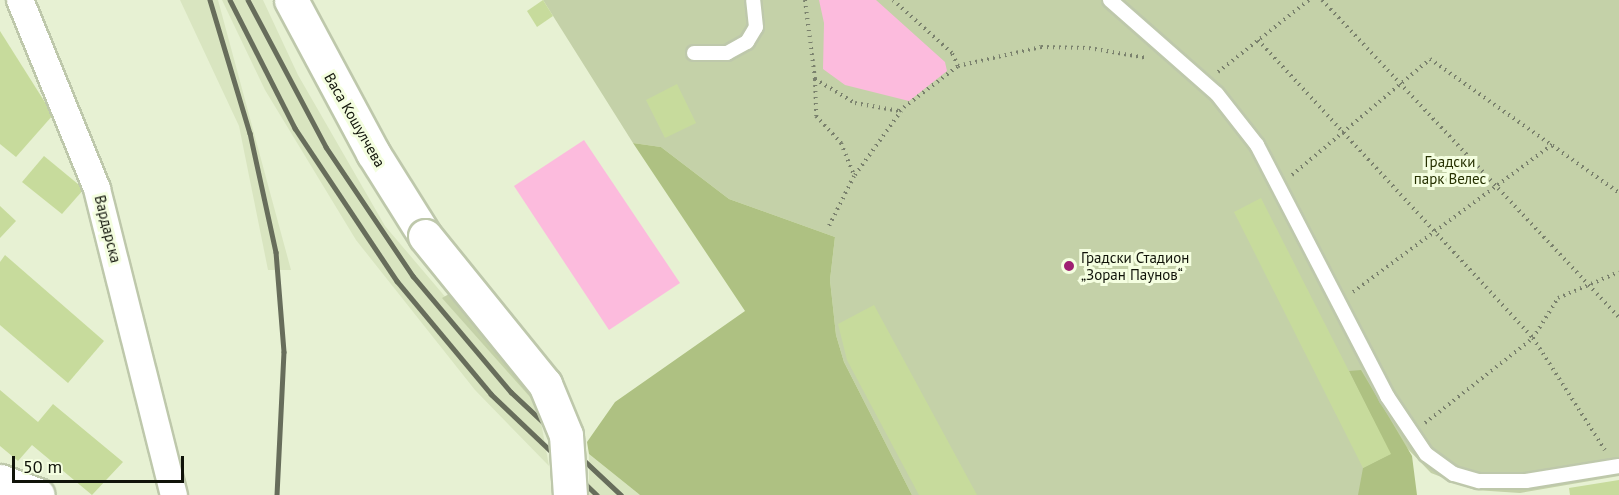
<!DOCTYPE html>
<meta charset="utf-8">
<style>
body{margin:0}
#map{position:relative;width:1619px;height:495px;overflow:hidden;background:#e7f1d3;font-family:"PT Sans",sans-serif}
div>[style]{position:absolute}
.built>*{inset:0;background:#d9e5c0}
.green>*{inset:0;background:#c4d1a8}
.forest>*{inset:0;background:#aec182}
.water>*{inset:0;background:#fcbbdd}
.building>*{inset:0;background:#c7db9c}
.path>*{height:4px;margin-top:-2px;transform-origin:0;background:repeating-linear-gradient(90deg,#7a816d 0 1.5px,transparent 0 6px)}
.roads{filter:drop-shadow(2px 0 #bec8ab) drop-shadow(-2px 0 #bec8ab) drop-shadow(0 2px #bec8ab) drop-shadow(0 -2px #bec8ab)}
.service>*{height:14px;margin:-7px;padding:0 7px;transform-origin:7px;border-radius:7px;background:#fff}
.minor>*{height:26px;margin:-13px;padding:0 13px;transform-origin:13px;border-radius:13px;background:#fff}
.secondary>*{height:33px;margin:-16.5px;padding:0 16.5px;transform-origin:16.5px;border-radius:16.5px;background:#fff}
.rail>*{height:4.5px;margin:-2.25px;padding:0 2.25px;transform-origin:2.25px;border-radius:2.25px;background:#676d5b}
.bridges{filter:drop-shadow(2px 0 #bec8ab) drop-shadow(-2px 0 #bec8ab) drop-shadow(0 2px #bec8ab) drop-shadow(0 -2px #bec8ab)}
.secondary-bridge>*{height:33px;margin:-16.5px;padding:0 16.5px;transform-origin:16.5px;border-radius:16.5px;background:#fff}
.dots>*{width:16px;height:16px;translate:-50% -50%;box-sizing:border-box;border:3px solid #f4fee0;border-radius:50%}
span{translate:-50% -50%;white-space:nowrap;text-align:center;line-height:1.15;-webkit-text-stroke:6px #f4fee0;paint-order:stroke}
.street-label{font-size:15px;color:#101309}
.park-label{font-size:15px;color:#263101}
.poi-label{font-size:15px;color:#101309}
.left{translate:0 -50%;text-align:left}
.scale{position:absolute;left:12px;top:456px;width:172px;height:27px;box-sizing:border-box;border:3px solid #101309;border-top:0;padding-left:8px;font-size:18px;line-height:21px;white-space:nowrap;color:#101309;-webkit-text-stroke:4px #f4fee0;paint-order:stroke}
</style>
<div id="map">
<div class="built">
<div style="clip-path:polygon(180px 0,218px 0,291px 270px,268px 270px,239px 126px)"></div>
<div style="clip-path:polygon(222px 0,263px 0,298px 75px,385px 226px,538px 406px,549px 466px,475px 390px,356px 240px,265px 90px)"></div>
<div style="clip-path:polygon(589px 454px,640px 495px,589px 495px)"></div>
</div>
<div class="green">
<div style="clip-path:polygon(543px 0,1619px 0,1619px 476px,1520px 493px,1475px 490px,1431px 473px,1404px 445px,1407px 495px,912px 495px,844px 362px,836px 335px,830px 280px,835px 237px,729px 199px,661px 147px,633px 143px)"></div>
<div style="clip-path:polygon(449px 294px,503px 352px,538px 406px,442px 298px)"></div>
</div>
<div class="forest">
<div style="clip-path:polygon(633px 143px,661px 147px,729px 199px,835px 237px,830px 280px,836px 335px,844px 362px,912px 495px,640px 495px,589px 454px,587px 442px,615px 402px,745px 311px)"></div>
<div style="clip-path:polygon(1361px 370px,1412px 456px,1417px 495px,1358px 495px,1363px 468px,1390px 454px,1349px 371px)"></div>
</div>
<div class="water">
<div style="clip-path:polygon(819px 0,876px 0,945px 62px,947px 71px,909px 101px,845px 85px,823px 69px,824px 23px)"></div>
<div style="clip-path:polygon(584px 140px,680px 283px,609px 330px,514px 186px)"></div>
</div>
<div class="building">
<div style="clip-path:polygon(543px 0,553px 16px,537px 27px,527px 11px)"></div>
<div style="clip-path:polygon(0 31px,53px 115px,16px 157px,0 144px)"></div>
<div style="clip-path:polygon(677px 84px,696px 123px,665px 138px,646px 100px)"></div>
<div style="clip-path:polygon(44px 156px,84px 189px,62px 214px,22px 182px)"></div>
<div style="clip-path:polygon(1261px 198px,1391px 454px,1363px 468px,1234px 212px)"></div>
<div style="clip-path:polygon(0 206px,16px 221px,0 238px)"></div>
<div style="clip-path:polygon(5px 255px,104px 341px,68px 383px,0 325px,0 262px)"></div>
<div style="clip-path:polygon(874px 305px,977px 495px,919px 495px,847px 360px,838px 324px)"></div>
<div style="clip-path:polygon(0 390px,38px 422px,53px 404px,123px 462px,92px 495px,32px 445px,18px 461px,0 446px)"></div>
<div style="clip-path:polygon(1619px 480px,1619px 495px,1570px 495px,1569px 488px)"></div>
</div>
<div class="path">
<div style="left:805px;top:0;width:80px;rotate:82.8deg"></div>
<div style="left:815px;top:79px;width:47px;rotate:31deg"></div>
<div style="left:855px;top:103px;width:45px;rotate:10.3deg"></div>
<div style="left:899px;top:111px;width:74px;rotate:-37.3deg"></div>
<div style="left:958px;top:66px;width:14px;rotate:-115deg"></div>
<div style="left:952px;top:53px;width:79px;rotate:-138.1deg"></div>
<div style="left:1322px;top:0;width:434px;rotate:46.9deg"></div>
<div style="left:1258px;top:40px;width:405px;rotate:47.3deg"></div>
<div style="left:1533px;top:338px;width:133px;rotate:57.3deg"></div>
<div style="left:958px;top:66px;width:85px;rotate:-12.9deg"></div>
<div style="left:1041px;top:47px;width:48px;rotate:1.2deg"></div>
<div style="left:1089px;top:48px;width:59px;rotate:9.8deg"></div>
<div style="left:1218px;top:72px;width:116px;rotate:-38.4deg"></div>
<div style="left:815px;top:79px;width:37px;rotate:88deg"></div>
<div style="left:816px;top:116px;width:37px;rotate:47deg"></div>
<div style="left:841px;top:143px;width:35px;rotate:68deg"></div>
<div style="left:854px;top:176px;width:58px;rotate:116.6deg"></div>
<div style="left:855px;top:175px;width:79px;rotate:-54.3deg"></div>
<div style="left:1292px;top:175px;width:180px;rotate:-40deg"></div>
<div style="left:1430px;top:59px;width:232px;rotate:35.3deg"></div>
<div style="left:1353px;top:292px;width:249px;rotate:-36.5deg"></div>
<div style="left:1425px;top:423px;width:137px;rotate:-38.2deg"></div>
<div style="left:1533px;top:338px;width:47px;rotate:-58deg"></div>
<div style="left:1558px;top:298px;width:66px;rotate:-23.1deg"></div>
</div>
<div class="roads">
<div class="service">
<div style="left:1110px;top:0;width:142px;rotate:41.3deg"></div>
<div style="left:1217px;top:94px;width:65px;rotate:51.9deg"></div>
<div style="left:1257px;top:145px;width:283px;rotate:62.6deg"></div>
<div style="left:1387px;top:396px;width:70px;rotate:56.1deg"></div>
<div style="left:1426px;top:454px;width:34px;rotate:36deg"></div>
<div style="left:1454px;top:474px;width:26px;rotate:16deg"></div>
<div style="left:1479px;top:481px;width:47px"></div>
<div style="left:1526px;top:481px;width:94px;rotate:-9.2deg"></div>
<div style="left:694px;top:53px;width:33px"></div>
<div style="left:727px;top:53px;width:23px;rotate:-29deg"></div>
<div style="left:747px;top:42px;width:17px;rotate:-59deg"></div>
<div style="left:756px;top:27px;width:27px;rotate:-96deg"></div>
</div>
<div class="minor">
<div style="left:20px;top:0;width:204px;rotate:67.8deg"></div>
<div style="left:97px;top:189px;width:316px;rotate:75.9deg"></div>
</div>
<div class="secondary">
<div style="left:291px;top:0;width:174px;rotate:61.8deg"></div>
<div style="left:373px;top:153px;width:98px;rotate:57.9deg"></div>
<div style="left:0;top:481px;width:40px;rotate:20.2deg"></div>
</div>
</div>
<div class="rail">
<div style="left:210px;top:0;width:139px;rotate:73.3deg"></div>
<div style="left:250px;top:133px;width:122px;rotate:77.7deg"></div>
<div style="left:276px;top:252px;width:100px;rotate:85.4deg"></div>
<div style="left:284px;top:352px;width:143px;rotate:92.8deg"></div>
<div style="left:230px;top:0;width:144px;rotate:63.1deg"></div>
<div style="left:295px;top:128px;width:184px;rotate:56.3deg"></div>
<div style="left:397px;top:281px;width:147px;rotate:50.2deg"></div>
<div style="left:491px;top:394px;width:146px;rotate:43.6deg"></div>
<div style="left:248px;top:0;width:166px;rotate:62deg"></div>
<div style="left:326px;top:147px;width:156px;rotate:56deg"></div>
<div style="left:413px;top:276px;width:152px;rotate:49.8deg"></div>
<div style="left:511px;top:392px;width:151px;rotate:43.1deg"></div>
</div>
<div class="bridges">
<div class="secondary-bridge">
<div style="left:425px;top:236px;width:191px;rotate:51deg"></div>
<div style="left:545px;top:384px;width:55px;rotate:67.6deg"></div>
<div style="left:566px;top:435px;width:60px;rotate:86.2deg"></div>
</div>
</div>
<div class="dots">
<div style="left:1069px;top:266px;background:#9f1f72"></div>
</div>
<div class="street-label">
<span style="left:355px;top:120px;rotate:60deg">Васа Кошулчева</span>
<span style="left:108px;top:229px;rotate:76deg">Вардарска</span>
</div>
<div class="park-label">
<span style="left:1450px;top:170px">Градски<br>парк Велес</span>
</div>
<div class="poi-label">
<span class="left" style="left:1081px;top:266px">Градски Стадион<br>„Зоран Паунов“</span>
</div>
<div class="scale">50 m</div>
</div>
